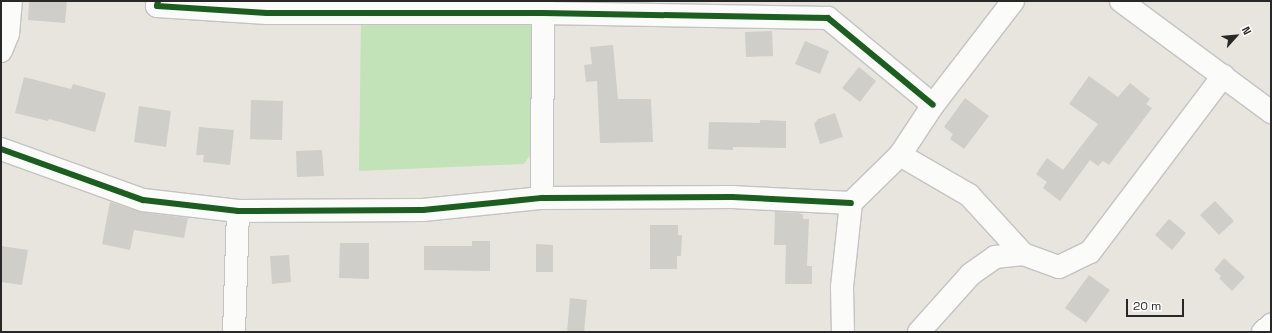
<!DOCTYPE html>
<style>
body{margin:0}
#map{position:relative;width:1272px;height:333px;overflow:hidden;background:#e7e5de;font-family:"Space Grotesk",sans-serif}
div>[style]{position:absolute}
.green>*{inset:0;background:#c2e3b7}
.building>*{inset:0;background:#d0cec9}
.roads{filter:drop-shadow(1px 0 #c4c3c3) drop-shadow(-1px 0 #c4c3c3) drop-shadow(0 1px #c4c3c3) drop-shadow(0 -1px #c4c3c3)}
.minor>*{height:22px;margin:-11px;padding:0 11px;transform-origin:11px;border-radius:11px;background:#fbfbfa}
.tertiary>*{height:22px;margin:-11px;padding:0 11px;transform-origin:11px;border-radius:11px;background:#fbfbfa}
.cycleway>*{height:6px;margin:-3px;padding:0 3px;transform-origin:3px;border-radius:3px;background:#1b5e20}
span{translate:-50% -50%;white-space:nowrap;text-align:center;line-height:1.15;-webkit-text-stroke:4px #fff;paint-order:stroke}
.frame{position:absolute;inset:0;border:2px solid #282828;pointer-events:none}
.north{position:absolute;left:1216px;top:16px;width:40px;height:40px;-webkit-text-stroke:3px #fff;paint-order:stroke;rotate:63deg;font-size:11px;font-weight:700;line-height:16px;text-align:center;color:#282828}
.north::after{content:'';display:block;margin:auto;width:14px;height:18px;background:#282828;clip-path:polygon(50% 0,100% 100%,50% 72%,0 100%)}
.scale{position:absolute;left:1126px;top:299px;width:58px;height:18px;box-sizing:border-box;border:2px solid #282828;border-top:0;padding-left:5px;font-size:12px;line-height:14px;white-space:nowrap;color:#282828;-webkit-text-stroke:3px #fff;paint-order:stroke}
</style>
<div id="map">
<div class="green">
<div style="clip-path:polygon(522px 15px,533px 26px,533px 151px,524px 164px,359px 171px,361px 17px)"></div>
</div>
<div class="building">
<div style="clip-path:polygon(29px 1px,67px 1px,65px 23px,28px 20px)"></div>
<div style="clip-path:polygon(772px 31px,773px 56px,746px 57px,745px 32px)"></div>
<div style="clip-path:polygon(805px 41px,829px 51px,820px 74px,795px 64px)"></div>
<div style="clip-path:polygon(613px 45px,618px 99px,651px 99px,653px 142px,600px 143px,597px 81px,586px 82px,584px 65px,592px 64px,590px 47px)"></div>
<div style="clip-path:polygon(859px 67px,876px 81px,860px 102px,842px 88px)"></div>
<div style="clip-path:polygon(1089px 76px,1118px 97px,1130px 83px,1150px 99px,1146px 104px,1152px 108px,1109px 165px,1103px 161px,1098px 166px,1090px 160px,1060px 201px,1043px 188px,1047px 182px,1036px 174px,1047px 158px,1063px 170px,1098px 124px,1069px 104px)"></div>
<div style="clip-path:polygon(24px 77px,71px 89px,73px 84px,106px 93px,95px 132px,49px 119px,48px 121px,15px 113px)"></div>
<div style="clip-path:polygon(965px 98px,989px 116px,964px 149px,950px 139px,953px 134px,944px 127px)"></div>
<div style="clip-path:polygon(251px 100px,283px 101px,282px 140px,250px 139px)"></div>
<div style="clip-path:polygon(139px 106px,171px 111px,166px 147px,134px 142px)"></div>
<div style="clip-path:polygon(835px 113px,843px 137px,820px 144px,814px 124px,818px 119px)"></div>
<div style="clip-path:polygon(760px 120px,786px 121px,786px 148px,733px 147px,733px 150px,708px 149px,709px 122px,760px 123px)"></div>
<div style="clip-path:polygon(199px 127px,234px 130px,230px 165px,203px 162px,204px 155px,196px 155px)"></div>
<div style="clip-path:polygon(322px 150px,324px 176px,297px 177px,296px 151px)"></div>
<div style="clip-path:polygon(1215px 201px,1234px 221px,1219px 235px,1200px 215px)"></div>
<div style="clip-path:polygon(110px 202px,141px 212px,188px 218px,184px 238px,134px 230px,130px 250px,102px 244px)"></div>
<div style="clip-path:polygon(775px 212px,799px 213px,803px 215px,803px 219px,809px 219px,807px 266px,812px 266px,812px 284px,785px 284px,786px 245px,774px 245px)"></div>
<div style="clip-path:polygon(1169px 219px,1186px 233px,1172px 250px,1155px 235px)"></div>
<div style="clip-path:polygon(650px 225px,678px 225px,678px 235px,682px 235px,681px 256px,677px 256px,677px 269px,650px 269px)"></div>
<div style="clip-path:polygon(472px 241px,490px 241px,490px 271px,424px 270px,424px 246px,472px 246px)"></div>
<div style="clip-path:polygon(340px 243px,369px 243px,369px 279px,339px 278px)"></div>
<div style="clip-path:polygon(536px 244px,553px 245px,553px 272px,536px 272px)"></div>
<div style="clip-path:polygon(1px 246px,28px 250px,22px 285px,1px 282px)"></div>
<div style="clip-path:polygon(289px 255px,291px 282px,272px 284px,270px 256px)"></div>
<div style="clip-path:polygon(1224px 258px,1245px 277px,1232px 291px,1219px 278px,1221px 276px,1214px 270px)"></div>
<div style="clip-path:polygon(1089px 275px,1110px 290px,1086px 323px,1065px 308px)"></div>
<div style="clip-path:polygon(570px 298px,587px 300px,584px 332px,567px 332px)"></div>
</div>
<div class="roads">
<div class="minor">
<div style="left:158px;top:1px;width:5px;rotate:101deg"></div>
<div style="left:157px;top:6px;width:110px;rotate:3.6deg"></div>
<div style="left:267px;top:13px;width:276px"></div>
<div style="left:543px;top:13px;width:285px;rotate:1deg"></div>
<div style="left:828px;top:18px;width:136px;rotate:39.6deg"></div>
<div style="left:1121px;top:1px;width:187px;rotate:36.5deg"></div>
<div style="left:1px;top:149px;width:151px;rotate:19.8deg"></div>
<div style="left:143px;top:200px;width:96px;rotate:6.6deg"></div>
<div style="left:238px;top:211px;width:185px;rotate:-0.3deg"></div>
<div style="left:423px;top:210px;width:120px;rotate:-5.8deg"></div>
<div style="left:542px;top:198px;width:190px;rotate:-0.3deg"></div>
<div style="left:732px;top:197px;width:119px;rotate:2.9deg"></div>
<div style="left:900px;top:155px;width:80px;rotate:30.1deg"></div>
<div style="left:969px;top:195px;width:80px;rotate:47.5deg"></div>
<div style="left:1023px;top:254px;width:38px;rotate:20deg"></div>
<div style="left:1059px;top:267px;width:34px;rotate:-26deg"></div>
<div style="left:1090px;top:252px;width:221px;rotate:-52.9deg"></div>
<div style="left:542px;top:198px;width:197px;rotate:-89.7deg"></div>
<div style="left:234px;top:332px;width:121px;rotate:-88.1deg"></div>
<div style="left:843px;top:332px;width:45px;rotate:-91.3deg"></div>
<div style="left:842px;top:287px;width:84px;rotate:-83.9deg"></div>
<div style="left:851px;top:203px;width:69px;rotate:-44.4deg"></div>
<div style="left:900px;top:155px;width:60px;rotate:-56.6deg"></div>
<div style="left:933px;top:105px;width:131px;rotate:-52.4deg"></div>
<div style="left:919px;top:332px;width:78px;rotate:-48.1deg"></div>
<div style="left:971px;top:274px;width:29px;rotate:-35deg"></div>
<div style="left:995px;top:257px;width:28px;rotate:-6deg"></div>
</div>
<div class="tertiary">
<div style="left:1px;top:51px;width:18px;rotate:-68deg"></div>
<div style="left:8px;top:34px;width:33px;rotate:-85deg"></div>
<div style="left:1263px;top:332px;width:11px;rotate:-41deg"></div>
</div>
</div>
<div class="cycleway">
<div style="left:158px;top:1px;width:5px;rotate:101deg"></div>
<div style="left:157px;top:6px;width:110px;rotate:3.6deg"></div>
<div style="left:267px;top:13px;width:276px"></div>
<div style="left:543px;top:13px;width:285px;rotate:1deg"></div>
<div style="left:828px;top:18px;width:136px;rotate:39.6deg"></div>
<div style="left:1px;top:149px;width:151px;rotate:19.8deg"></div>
<div style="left:143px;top:200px;width:96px;rotate:6.6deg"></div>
<div style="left:238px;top:211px;width:185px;rotate:-0.3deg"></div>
<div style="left:423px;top:210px;width:120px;rotate:-5.8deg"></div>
<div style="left:542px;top:198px;width:190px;rotate:-0.3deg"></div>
<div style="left:732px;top:197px;width:119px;rotate:2.9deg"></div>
</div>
<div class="frame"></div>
<div class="north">N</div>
<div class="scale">20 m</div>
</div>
